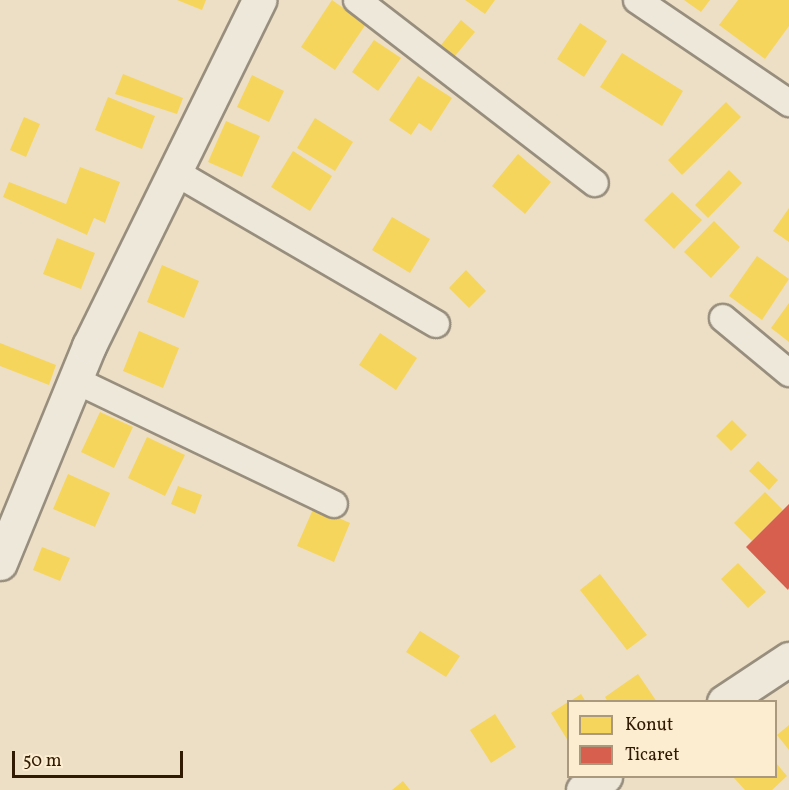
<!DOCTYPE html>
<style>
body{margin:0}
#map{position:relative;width:789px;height:790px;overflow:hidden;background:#eddfc6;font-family:Vollkorn,serif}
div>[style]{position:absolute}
.homes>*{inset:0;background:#f6d55c}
.shops>*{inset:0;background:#d6604d}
.roads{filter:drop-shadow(2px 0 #988e7d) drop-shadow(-2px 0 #988e7d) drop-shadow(0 2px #988e7d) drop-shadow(0 -2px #988e7d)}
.street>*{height:26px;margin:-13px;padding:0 13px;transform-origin:13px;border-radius:13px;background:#eee8db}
.secondary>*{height:33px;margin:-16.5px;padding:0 16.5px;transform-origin:16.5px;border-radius:16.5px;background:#eee8db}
span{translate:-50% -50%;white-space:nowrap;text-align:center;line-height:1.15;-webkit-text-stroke:6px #fdedd0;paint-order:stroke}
.legend{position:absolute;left:567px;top:700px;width:210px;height:78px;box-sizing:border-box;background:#fdedd0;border:2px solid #ab997e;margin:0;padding:8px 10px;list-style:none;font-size:18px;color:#311a03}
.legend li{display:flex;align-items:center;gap:12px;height:30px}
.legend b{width:30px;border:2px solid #ab997e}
.scale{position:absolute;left:12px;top:751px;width:171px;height:27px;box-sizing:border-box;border:3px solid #311a03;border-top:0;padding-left:8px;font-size:18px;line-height:21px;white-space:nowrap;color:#311a03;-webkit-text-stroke:4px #fdedd0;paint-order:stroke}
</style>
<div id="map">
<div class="homes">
<div style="clip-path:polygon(177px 0,206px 0,202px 10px)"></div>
<div style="clip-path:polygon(332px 0,366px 24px,335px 70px,301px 47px)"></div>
<div style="clip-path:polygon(465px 0,495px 0,485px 14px)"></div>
<div style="clip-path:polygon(684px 0,710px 0,701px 12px)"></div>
<div style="clip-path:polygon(738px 0,789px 0,789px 26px,765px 59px,719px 25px)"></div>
<div style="clip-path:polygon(461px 20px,475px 32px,455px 56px,441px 45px)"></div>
<div style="clip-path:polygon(580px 23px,607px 41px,584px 77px,557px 59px)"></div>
<div style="clip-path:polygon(374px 40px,401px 58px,378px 91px,352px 72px)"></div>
<div style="clip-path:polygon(622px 53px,683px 91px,662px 126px,600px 87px)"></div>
<div style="clip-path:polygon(123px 74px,183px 98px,177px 114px,115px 94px)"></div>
<div style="clip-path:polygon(252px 75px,284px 91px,269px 122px,237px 107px)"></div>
<div style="clip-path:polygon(418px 76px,452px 98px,431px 131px,419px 123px,411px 135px,389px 120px)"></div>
<div style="clip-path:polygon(108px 97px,155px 116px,142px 149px,95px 130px)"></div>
<div style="clip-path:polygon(726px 102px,741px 117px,682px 175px,668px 160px)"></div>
<div style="clip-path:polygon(24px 117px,40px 124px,26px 157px,10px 150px)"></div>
<div style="clip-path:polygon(315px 118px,353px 142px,335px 171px,297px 148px)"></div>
<div style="clip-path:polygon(226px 121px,260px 136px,242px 177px,208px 162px)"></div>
<div style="clip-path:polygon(293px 151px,332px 176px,310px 211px,271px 187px)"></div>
<div style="clip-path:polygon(518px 154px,551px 182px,525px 214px,492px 186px)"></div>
<div style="clip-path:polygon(80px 167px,120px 182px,105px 223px,94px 218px,87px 235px,3px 197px,9px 182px,66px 204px)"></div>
<div style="clip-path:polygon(729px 170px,742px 183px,708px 218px,695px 205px)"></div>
<div style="clip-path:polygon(672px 192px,702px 220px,674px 249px,644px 220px)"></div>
<div style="clip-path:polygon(789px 208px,789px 242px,773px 231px)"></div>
<div style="clip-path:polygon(392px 217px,430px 239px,410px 273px,372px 250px)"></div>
<div style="clip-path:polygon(714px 221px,740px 247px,711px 278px,684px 252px)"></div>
<div style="clip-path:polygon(57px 238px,95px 253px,81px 289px,43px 274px)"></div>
<div style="clip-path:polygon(757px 256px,789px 279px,762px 320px,729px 296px)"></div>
<div style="clip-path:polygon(162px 265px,199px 281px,184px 318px,147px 302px)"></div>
<div style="clip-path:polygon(466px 270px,486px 291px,469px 308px,449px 288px)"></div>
<div style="clip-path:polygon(789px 303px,789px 342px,771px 328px)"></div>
<div style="clip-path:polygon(139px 331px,179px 348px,163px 388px,123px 371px)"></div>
<div style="clip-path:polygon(380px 333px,417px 358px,396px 390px,359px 365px)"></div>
<div style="clip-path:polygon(0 343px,56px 365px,49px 385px,0 366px)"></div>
<div style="clip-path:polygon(100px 412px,133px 427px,114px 468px,81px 452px)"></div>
<div style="clip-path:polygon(732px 420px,747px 435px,731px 451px,716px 436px)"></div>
<div style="clip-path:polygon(147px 437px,185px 455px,165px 496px,128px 478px)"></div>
<div style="clip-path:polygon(758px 461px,778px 480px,769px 490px,749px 471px)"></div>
<div style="clip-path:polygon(68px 474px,110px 493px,95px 527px,53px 509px)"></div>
<div style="clip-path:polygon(178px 486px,202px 495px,195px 514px,171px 504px)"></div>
<div style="clip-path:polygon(765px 492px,783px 510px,752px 541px,734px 523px)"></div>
<div style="clip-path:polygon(314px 507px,350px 523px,334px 562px,297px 546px)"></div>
<div style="clip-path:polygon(42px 547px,70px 558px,60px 581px,33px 570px)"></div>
<div style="clip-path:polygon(738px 563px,766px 592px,748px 608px,721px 579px)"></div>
<div style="clip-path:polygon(600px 574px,647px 635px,627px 650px,580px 590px)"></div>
<div style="clip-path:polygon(420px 631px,460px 656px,446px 677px,406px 652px)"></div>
<div style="clip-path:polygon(638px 674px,657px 702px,608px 702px,605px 697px)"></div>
<div style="clip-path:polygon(581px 694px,586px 702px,569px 702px)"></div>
<div style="clip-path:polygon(568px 702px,568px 741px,551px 713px)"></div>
<div style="clip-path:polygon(495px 714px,516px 747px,491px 763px,470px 730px)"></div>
<div style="clip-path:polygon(789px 725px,789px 750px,777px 735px)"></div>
<div style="clip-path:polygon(776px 763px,787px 776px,772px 790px,745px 790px,734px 778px,776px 776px)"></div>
<div style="clip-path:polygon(403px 781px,410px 790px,392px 790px)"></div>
</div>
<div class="shops">
<div style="clip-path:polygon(789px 504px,789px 588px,788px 590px,746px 547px)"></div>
</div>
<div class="roads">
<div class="street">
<div style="left:357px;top:0;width:300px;rotate:37.6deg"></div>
<div style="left:637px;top:0;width:184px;rotate:34.1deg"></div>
<div style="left:175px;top:172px;width:302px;rotate:30.2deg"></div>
<div style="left:723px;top:318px;width:86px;rotate:39.8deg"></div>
<div style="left:75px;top:380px;width:287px;rotate:25.6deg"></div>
</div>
<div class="secondary">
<div style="left:0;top:563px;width:235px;rotate:-67.7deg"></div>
<div style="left:89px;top:346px;width:386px;rotate:-63.8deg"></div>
<div style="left:724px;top:702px;width:78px;rotate:-33.5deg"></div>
<div style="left:583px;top:790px;width:26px;rotate:-32deg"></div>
</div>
</div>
<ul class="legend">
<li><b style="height:16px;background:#f6d55c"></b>Konut</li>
<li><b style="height:16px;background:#d6604d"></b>Ticaret</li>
</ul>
<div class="scale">50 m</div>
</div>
